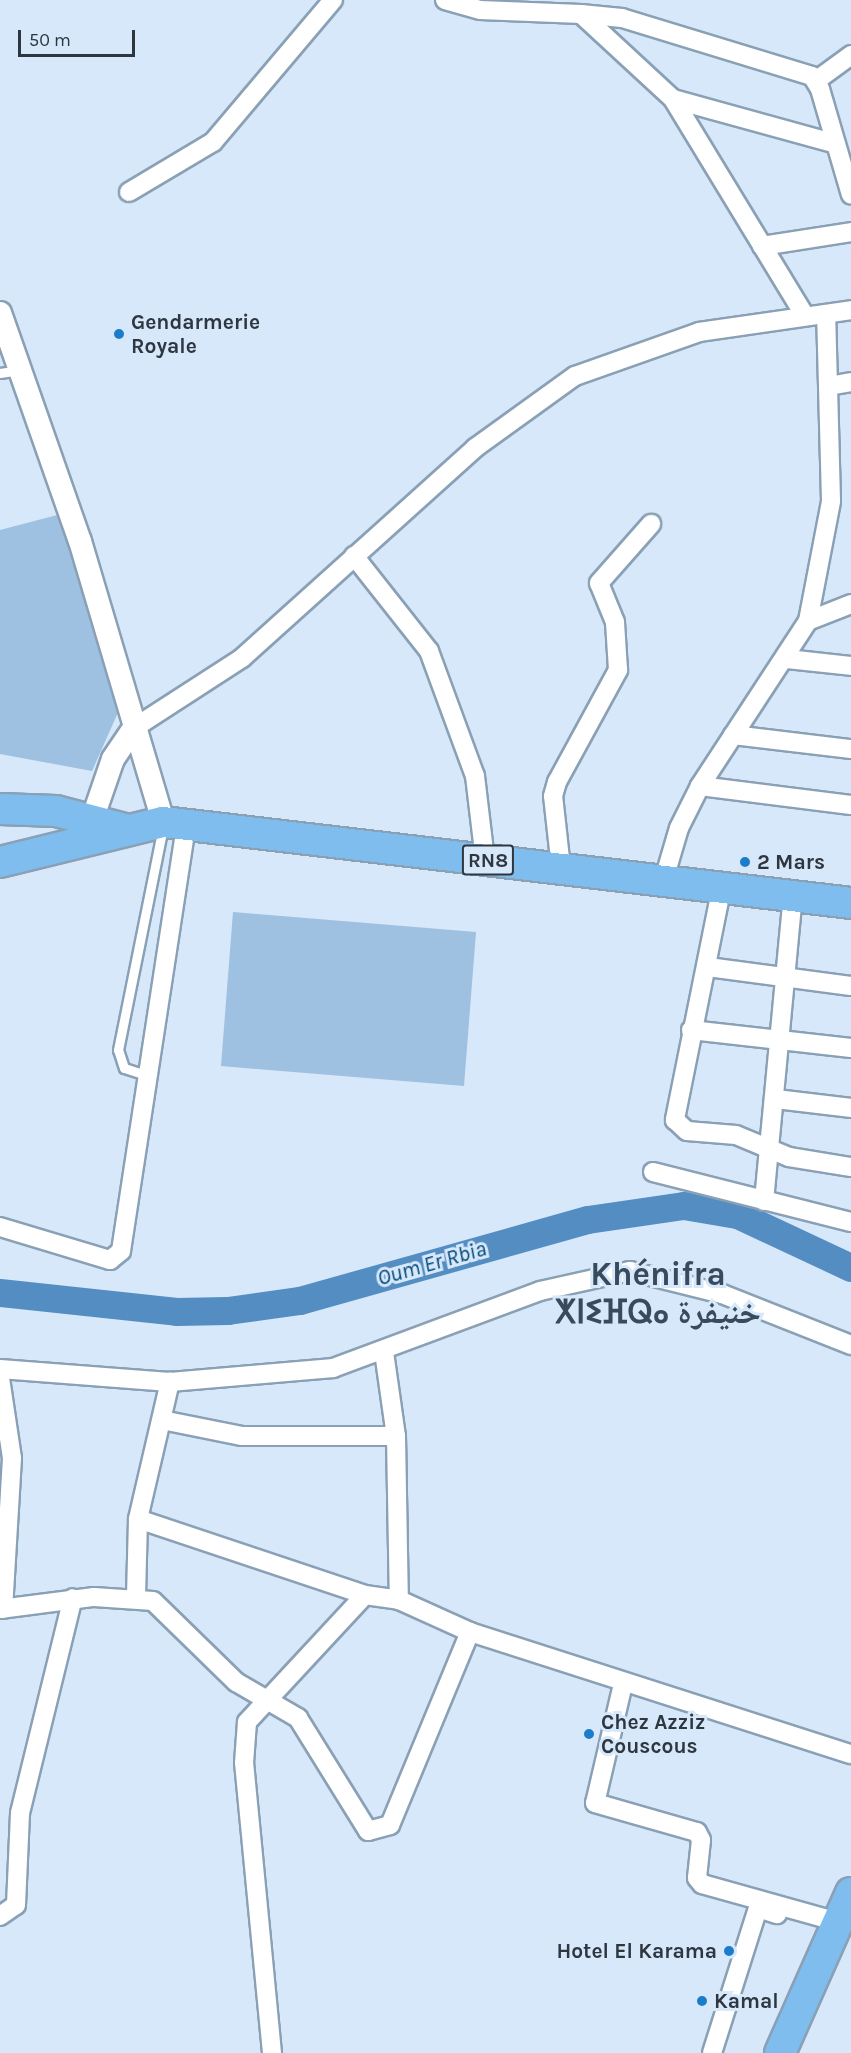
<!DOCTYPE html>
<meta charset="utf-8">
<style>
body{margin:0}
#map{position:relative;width:851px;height:2053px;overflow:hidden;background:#d6e8fa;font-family:Karla,"Noto Naskh Arabic","Noto Sans Tifinagh",sans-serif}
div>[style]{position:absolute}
.green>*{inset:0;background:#9ec0e1}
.river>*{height:28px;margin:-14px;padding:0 14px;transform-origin:14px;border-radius:14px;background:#548dc2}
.roads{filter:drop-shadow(2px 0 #8aa0b5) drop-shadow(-2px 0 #8aa0b5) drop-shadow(0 2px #8aa0b5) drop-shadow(0 -2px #8aa0b5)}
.service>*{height:9px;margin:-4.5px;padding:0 4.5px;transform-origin:4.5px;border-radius:4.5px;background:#fff}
.minor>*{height:18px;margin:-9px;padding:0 9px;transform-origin:9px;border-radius:9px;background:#fff}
.tertiary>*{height:22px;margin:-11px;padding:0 11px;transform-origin:11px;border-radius:11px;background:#fff}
.primary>*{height:30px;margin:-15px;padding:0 15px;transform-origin:15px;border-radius:15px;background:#7fbdef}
.dots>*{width:16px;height:16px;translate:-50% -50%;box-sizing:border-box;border:3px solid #d6e8fa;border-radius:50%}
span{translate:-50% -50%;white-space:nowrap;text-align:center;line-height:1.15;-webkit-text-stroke:6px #d6e8fa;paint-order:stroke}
.shield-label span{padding:2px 4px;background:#d6e8fa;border:2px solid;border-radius:4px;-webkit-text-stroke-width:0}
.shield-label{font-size:20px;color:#2e3740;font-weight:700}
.poi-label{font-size:21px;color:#2e3740;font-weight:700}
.left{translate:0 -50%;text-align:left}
.right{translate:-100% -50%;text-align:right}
.water-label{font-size:22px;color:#014779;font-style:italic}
.town-label{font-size:33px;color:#384b5e;font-weight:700}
.scale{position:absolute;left:18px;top:30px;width:117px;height:27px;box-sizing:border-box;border:3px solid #2e3740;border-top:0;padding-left:8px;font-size:18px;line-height:21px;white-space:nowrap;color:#2e3740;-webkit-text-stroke:4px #d6e8fa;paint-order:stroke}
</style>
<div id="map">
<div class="green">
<div style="clip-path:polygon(65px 513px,120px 708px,92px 771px,0 754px,0 530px)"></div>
<div style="clip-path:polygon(233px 912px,476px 932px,464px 1086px,221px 1066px)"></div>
</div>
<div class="river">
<div style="left:0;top:1293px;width:178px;rotate:6.1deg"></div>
<div style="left:177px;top:1312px;width:51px;rotate:-1.1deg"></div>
<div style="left:228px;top:1311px;width:73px;rotate:-7.9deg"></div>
<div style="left:300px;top:1301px;width:299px;rotate:-15.7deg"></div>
<div style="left:588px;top:1220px;width:97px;rotate:-8.3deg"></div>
<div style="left:684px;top:1206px;width:55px;rotate:9.5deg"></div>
<div style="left:738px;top:1215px;width:125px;rotate:25.1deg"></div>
</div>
<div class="roads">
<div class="service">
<div style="left:0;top:373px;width:18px;rotate:-9deg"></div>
<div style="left:149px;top:1076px;width:26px;rotate:-162deg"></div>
<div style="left:124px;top:1068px;width:19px;rotate:-108deg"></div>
<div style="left:118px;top:1050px;width:227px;rotate:-78.6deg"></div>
</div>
<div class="minor">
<div style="left:445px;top:0;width:36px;rotate:16deg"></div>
<div style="left:480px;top:10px;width:101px;rotate:2.3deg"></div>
<div style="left:817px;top:80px;width:42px;rotate:-36.3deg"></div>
<div style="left:673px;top:99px;width:169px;rotate:15.4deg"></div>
<div style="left:129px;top:192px;width:98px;rotate:-30.8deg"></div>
<div style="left:213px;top:142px;width:186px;rotate:-49.8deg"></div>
<div style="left:762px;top:246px;width:90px;rotate:-8.9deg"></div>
<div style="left:805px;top:316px;width:254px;rotate:-121.3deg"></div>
<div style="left:673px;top:99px;width:125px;rotate:-137.3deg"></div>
<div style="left:581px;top:14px;width:41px;rotate:5.6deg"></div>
<div style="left:622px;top:18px;width:199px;rotate:17deg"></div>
<div style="left:812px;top:76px;width:15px;rotate:58deg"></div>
<div style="left:820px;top:89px;width:110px;rotate:73.7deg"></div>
<div style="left:829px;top:386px;width:22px;rotate:-10deg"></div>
<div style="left:354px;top:556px;width:121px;rotate:51.7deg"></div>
<div style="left:429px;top:651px;width:133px;rotate:69.8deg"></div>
<div style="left:475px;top:776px;width:85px;rotate:83.2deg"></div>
<div style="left:808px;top:621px;width:46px;rotate:-21.6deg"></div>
<div style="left:787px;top:659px;width:64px;rotate:6.2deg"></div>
<div style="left:134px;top:728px;width:129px;rotate:-32.9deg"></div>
<div style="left:242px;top:658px;width:314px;rotate:-42deg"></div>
<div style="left:475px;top:448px;width:123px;rotate:-35.8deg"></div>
<div style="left:575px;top:376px;width:132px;rotate:-19.5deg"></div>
<div style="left:699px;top:332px;width:154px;rotate:-8.2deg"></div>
<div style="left:733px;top:735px;width:119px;rotate:6.8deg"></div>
<div style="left:700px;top:786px;width:152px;rotate:7.2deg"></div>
<div style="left:561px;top:868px;width:72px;rotate:-96.3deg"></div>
<div style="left:553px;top:796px;width:15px;rotate:-74deg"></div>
<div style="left:557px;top:782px;width:128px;rotate:-61.4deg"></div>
<div style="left:618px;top:670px;width:48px;rotate:-93.6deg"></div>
<div style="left:615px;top:622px;width:42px;rotate:-112.3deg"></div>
<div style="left:599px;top:583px;width:79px;rotate:-48.6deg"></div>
<div style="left:664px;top:879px;width:53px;rotate:-73.6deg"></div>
<div style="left:679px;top:828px;width:47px;rotate:-63.4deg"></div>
<div style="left:700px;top:786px;width:197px;rotate:-56.8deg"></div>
<div style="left:808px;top:621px;width:122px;rotate:-79.1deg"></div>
<div style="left:831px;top:501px;width:187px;rotate:-91.5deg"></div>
<div style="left:722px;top:886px;width:239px;rotate:101.4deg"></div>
<div style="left:675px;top:1120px;width:16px;rotate:43deg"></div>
<div style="left:687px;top:1131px;width:49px;rotate:4.7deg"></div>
<div style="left:736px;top:1135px;width:57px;rotate:22.5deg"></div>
<div style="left:789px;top:1157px;width:63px;rotate:9.2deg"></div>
<div style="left:708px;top:967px;width:144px;rotate:7.6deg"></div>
<div style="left:691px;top:1030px;width:161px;rotate:6.4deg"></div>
<div style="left:776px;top:1099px;width:76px;rotate:6.8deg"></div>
<div style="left:653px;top:1172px;width:204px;rotate:14.2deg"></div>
<div style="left:764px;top:1201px;width:307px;rotate:-84.6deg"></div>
<div style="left:0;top:1227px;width:115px;rotate:16.7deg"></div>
<div style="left:110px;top:1260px;width:14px;rotate:-39deg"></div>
<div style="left:121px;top:1251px;width:432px;rotate:-81.3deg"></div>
<div style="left:384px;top:1352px;width:85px;rotate:81.9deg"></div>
<div style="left:396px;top:1436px;width:164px;rotate:89deg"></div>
<div style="left:0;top:1369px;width:170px;rotate:4.4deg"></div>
<div style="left:170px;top:1382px;width:164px;rotate:-4.9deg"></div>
<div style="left:333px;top:1368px;width:221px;rotate:-20.4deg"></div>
<div style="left:540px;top:1291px;width:92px;rotate:-12.5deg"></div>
<div style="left:630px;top:1271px;width:95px;rotate:14deg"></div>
<div style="left:722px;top:1294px;width:139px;rotate:21.6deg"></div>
<div style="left:0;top:1378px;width:81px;rotate:81.5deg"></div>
<div style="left:12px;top:1458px;width:151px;rotate:93.4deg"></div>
<div style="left:162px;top:1420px;width:82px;rotate:11.3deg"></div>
<div style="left:242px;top:1436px;width:154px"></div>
<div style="left:138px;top:1519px;width:239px;rotate:18.5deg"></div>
<div style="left:365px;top:1595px;width:34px;rotate:8deg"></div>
<div style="left:399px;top:1600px;width:78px;rotate:24.3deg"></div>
<div style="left:470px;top:1632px;width:400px;rotate:17.8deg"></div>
<div style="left:136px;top:1596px;width:77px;rotate:-88.5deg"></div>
<div style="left:138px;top:1519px;width:141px;rotate:-76.9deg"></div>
<div style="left:0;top:1609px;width:95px;rotate:-7.3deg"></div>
<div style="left:94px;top:1597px;width:59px;rotate:3.9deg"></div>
<div style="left:153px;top:1601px;width:116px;rotate:44.3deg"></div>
<div style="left:236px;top:1682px;width:72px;rotate:30.1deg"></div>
<div style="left:298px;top:1718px;width:133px;rotate:58.2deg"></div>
<div style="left:368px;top:1831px;width:23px;rotate:-15deg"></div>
<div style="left:390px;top:1825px;width:209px;rotate:-67.5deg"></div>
<div style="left:623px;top:1684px;width:122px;rotate:103.2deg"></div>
<div style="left:595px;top:1803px;width:106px;rotate:15.9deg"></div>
<div style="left:697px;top:1832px;width:9px;rotate:63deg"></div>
<div style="left:701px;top:1840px;width:38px;rotate:96deg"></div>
<div style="left:697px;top:1878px;width:8px;rotate:50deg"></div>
<div style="left:702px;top:1884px;width:141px;rotate:15.6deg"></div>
<div style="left:0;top:1916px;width:19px;rotate:-35deg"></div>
<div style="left:16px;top:1905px;width:92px;rotate:-87.5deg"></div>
<div style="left:20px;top:1813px;width:221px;rotate:-76.2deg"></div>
<div style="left:272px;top:2053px;width:291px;rotate:-95.5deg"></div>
<div style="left:244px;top:1763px;width:41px;rotate:-85.8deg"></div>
<div style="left:247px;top:1722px;width:173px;rotate:-47.1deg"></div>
<div style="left:712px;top:2053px;width:152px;rotate:-72.4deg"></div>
<div style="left:758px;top:1908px;width:20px;rotate:18deg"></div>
</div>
<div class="tertiary">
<div style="left:0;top:313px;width:242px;rotate:70.7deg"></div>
<div style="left:80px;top:541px;width:293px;rotate:73.5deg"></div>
<div style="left:93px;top:817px;width:61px;rotate:-71deg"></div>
<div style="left:113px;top:759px;width:37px;rotate:-56deg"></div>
</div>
<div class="primary">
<div style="left:0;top:809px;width:56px;rotate:2deg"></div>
<div style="left:56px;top:811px;width:71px;rotate:14.6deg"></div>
<div style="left:0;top:862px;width:168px;rotate:-13.8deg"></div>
<div style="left:163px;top:822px;width:693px;rotate:6.71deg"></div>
<div style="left:780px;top:2053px;width:175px;rotate:-66.1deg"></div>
</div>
</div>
<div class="dots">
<div style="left:119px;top:334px;background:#1b7dc9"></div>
<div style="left:745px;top:862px;background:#1b7dc9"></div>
<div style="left:589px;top:1734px;background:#1b7dc9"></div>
<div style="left:729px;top:1951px;background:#1b7dc9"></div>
<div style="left:702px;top:2001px;background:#1b7dc9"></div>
</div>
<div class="shield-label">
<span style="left:488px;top:860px">RN8</span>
</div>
<div class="poi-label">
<span class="left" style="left:131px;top:334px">Gendarmerie<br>Royale</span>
<span class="left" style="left:757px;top:862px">2 Mars</span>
<span class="left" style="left:601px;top:1734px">Chez Azziz<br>Couscous</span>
<span class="right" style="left:717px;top:1951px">Hotel El Karama</span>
<span class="left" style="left:714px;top:2001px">Kamal</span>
</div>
<div class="water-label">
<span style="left:432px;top:1264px;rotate:-16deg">Oum Er Rbia</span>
</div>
<div class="town-label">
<span style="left:658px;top:1294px">Khénifra<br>ⵅⵏⵉⴼⵕⴰ خنيفرة</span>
</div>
<div class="scale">50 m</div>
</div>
